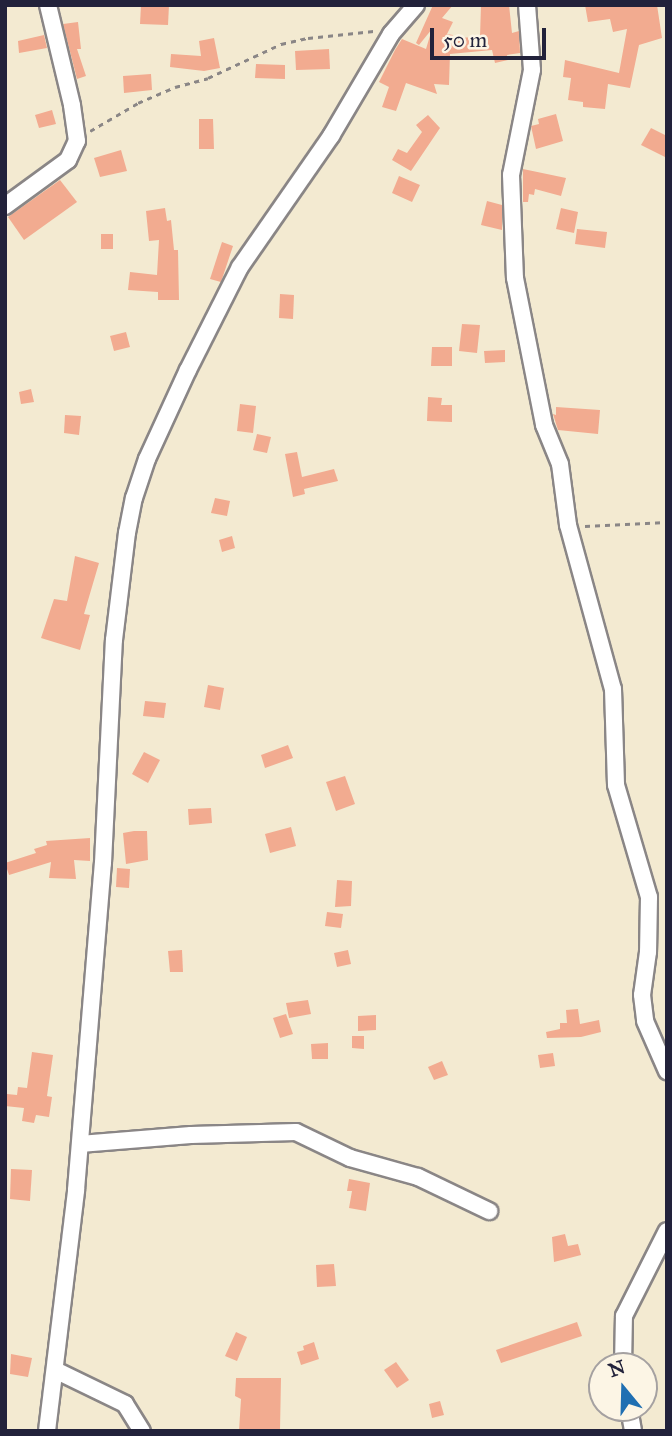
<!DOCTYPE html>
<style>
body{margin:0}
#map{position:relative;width:672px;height:1436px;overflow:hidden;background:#f3ead1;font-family:"IM FELL Great Primer",serif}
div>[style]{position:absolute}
.building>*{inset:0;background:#f2ab90}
.path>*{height:2.5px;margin-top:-1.25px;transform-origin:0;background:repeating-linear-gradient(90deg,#8a8686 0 5px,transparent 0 10px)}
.roads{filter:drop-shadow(2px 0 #8a8686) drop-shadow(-2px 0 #8a8686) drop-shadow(0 2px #8a8686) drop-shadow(0 -2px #8a8686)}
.street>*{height:16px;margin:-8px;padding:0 8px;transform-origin:8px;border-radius:8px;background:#fff}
span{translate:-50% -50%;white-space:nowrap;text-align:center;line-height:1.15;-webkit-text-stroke:7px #fcf5e5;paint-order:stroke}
.frame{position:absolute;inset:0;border:7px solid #22223b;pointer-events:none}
.north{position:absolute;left:588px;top:1352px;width:70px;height:70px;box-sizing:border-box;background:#fcf5e5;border:2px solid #a5a1a1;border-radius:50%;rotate:341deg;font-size:19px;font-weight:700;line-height:28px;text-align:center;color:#22223b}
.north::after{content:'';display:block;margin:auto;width:24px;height:32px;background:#1f6fb2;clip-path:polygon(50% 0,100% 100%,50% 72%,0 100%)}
.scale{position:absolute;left:430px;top:28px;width:116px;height:32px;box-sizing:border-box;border:4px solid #22223b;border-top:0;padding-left:9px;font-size:21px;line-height:24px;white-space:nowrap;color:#22223b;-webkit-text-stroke:5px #fcf5e5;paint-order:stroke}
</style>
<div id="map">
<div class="building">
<div style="clip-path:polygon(141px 5px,169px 5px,168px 25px,140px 24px)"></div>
<div style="clip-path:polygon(433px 5px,453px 5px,442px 18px,453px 22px,447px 34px,453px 35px,453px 38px,480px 37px,481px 5px,509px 5px,512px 33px,519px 31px,520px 53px,507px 55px,508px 60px,495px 63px,492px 50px,450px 54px,449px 85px,434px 84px,437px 94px,406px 83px,396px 111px,382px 107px,389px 87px,379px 82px,395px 50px,402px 39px,426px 49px,432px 29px,419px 45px,416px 43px)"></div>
<div style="clip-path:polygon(585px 5px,657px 5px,662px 38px,639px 45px,630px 88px,608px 84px,605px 109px,583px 107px,583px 102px,568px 100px,571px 78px,563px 77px,565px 60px,619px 73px,627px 29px,613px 32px,610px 19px,588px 22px)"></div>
<div style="clip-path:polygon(78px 22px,81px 49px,77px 49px,86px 76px,77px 79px,63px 24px)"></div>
<div style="clip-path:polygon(44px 35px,47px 48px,19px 53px,18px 41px)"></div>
<div style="clip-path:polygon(214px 38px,220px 68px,204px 71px,170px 67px,171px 54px,201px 56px,199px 41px)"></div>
<div style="clip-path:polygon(329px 49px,330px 69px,296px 70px,295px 51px)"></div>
<div style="clip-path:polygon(256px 64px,285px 65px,285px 79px,255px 78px)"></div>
<div style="clip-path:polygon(151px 74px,152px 90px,124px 93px,123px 76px)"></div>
<div style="clip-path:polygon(52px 110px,56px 124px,39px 128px,35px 115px)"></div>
<div style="clip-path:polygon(556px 114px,563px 141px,536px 149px,531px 126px,539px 124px,538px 119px)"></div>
<div style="clip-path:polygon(428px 115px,440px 128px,411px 171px,392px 160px,398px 149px,407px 153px,422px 132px,416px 125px)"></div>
<div style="clip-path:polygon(199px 119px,213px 119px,214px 149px,199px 149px)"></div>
<div style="clip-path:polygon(651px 128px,667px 136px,667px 158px,641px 145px)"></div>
<div style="clip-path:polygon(121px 150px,127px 171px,100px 177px,94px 158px)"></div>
<div style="clip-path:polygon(523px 169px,566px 178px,561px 196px,535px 189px,534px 195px,529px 194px,528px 202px,523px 202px)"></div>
<div style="clip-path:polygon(399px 176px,420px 185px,412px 202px,392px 193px)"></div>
<div style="clip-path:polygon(60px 180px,77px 202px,24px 240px,8px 217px)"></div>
<div style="clip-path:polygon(487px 201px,502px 205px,502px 230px,481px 225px)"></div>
<div style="clip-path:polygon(165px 208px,167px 221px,171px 220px,174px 250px,178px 250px,179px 300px,158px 300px,158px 292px,128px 290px,130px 272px,157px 275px,159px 240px,149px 241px,146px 211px)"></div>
<div style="clip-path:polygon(561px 208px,578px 212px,574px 233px,556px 229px)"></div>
<div style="clip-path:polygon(577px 229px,607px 232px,605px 248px,575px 244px)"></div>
<div style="clip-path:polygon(101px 234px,113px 234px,113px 249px,101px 249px)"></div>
<div style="clip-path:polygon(222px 242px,233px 246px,221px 282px,210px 279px)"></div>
<div style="clip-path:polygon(280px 294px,294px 295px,293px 319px,279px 318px)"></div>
<div style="clip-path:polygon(462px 324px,480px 325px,477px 353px,459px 351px)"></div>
<div style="clip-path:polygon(126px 332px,130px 347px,114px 351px,110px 336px)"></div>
<div style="clip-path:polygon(432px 347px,452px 347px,452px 366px,431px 366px)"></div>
<div style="clip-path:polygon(505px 350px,505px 362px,485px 363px,484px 351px)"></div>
<div style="clip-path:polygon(31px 389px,34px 402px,21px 404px,19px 392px)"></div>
<div style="clip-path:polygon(428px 397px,442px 398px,441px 405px,452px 405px,452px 422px,427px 421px)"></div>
<div style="clip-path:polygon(240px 404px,256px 406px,253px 433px,237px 431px)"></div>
<div style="clip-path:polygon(556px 407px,600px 410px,598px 434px,558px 430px,553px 414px,556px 415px)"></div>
<div style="clip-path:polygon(65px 415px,81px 416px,79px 435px,64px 433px)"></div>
<div style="clip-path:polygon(257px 434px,271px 437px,267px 453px,253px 450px)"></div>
<div style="clip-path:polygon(297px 452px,302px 477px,334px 469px,338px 481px,304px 489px,305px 494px,293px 497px,285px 454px)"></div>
<div style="clip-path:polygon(215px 498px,230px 501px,227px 516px,211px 513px)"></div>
<div style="clip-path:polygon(232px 536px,235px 548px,222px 552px,219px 540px)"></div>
<div style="clip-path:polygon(75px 556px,99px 563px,84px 614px,90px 615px,80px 650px,41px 638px,54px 599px,67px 601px)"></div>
<div style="clip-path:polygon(208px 685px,224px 688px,220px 710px,204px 707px)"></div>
<div style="clip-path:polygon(145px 701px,166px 703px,164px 718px,143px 716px)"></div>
<div style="clip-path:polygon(288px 745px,293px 758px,265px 768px,261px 755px)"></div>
<div style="clip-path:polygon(144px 752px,160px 760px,148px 783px,132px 774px)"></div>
<div style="clip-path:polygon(345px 776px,355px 804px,336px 811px,326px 782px)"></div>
<div style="clip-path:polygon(211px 808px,212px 823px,189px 825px,188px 809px)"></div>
<div style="clip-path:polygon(291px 827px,296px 846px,270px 853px,265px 834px)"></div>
<div style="clip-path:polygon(134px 831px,147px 831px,148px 860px,126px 864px,123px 833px)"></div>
<div style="clip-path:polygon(90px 838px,90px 861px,74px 860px,76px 879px,49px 878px,51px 862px,9px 875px,5px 863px,36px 853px,34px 849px,47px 845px,46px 841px)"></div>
<div style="clip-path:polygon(117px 868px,130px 869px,129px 888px,116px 887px)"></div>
<div style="clip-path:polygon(337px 880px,352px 881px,351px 906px,335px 907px)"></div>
<div style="clip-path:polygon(327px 912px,343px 914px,341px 928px,325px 926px)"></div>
<div style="clip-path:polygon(182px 950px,183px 972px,170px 972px,168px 951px)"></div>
<div style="clip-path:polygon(348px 950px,351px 964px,337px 967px,334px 953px)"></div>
<div style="clip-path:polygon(308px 1000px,311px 1014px,289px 1018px,286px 1003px)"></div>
<div style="clip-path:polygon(578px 1009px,580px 1024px,599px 1020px,601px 1032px,581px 1037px,547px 1038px,546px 1032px,560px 1029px,560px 1023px,567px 1023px,566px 1010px)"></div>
<div style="clip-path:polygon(286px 1014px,293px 1034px,280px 1038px,273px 1018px)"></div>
<div style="clip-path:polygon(376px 1015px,376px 1030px,358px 1031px,358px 1016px)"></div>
<div style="clip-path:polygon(352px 1036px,364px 1036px,364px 1049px,352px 1048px)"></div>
<div style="clip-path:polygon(328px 1043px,328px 1059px,312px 1059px,311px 1044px)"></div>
<div style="clip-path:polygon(32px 1052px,53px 1055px,47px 1096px,52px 1097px,49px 1117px,36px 1115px,34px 1123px,22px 1121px,24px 1108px,5px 1106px,7px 1094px,17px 1095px,18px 1087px,27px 1088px)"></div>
<div style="clip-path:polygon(553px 1053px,555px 1066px,540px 1068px,538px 1055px)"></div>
<div style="clip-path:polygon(442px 1061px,448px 1075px,434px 1080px,428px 1067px)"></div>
<div style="clip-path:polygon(11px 1169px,32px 1170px,30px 1201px,10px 1199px)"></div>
<div style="clip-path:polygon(349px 1179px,370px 1183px,366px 1211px,349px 1208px,352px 1191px,347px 1191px)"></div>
<div style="clip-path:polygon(565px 1234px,568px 1246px,578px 1244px,581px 1255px,554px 1262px,552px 1237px)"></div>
<div style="clip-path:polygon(334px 1264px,336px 1286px,317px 1287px,316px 1265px)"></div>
<div style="clip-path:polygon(577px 1322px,582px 1336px,501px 1363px,496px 1350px)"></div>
<div style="clip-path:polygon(236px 1332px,247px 1337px,237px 1361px,225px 1356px)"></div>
<div style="clip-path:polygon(314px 1342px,319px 1359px,301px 1365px,297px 1352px,304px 1350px,303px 1346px)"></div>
<div style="clip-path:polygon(11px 1354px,32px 1358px,28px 1377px,10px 1374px)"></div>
<div style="clip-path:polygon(396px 1362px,409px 1380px,397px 1388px,384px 1370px)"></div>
<div style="clip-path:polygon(236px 1378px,281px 1378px,280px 1430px,239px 1431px,241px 1399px,235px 1396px)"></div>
<div style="clip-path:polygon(440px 1401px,444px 1415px,432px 1418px,429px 1404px)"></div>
</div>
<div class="path">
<div style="left:90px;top:131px;width:56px;rotate:-30.3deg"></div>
<div style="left:138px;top:103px;width:40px;rotate:-23.4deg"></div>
<div style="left:175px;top:87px;width:34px;rotate:-15deg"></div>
<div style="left:208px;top:78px;width:81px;rotate:-25deg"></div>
<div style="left:281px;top:44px;width:28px;rotate:-13deg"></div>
<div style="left:308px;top:38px;width:66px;rotate:-6.1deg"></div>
<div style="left:585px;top:526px;width:82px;rotate:-2.8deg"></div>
</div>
<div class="roads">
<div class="street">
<div style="left:527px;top:5px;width:65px;rotate:85.6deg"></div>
<div style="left:532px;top:70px;width:107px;rotate:101.3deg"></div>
<div style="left:511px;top:175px;width:103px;rotate:87.8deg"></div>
<div style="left:515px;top:278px;width:150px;rotate:78.8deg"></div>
<div style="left:544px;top:425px;width:42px;rotate:67.7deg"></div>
<div style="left:560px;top:464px;width:62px;rotate:82.5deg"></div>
<div style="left:568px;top:525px;width:170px;rotate:74.7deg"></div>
<div style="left:613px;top:689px;width:96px;rotate:88.2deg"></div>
<div style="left:616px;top:785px;width:117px;rotate:73.6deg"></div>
<div style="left:649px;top:897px;width:55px;rotate:91deg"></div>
<div style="left:648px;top:952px;width:43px;rotate:97.9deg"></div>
<div style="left:642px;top:995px;width:26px;rotate:83deg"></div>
<div style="left:645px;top:1021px;width:55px;rotate:66.3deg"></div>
<div style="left:5px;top:206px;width:78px;rotate:-36.1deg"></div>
<div style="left:68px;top:160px;width:21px;rotate:-65deg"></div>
<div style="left:77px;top:141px;width:36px;rotate:-98deg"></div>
<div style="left:72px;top:105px;width:103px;rotate:-103.5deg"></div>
<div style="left:80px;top:1144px;width:111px;rotate:-4.6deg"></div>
<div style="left:191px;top:1135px;width:105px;rotate:-1.6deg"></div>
<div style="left:296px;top:1132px;width:60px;rotate:25.7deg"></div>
<div style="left:350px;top:1158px;width:71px;rotate:15.6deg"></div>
<div style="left:418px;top:1177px;width:79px;rotate:25.6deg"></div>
<div style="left:623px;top:1366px;width:50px;rotate:-88.9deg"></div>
<div style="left:624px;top:1316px;width:95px;rotate:-63.2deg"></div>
<div style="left:55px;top:1370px;width:78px;rotate:25.9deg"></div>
<div style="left:125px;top:1404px;width:32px;rotate:58deg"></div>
<div style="left:629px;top:1408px;width:23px;rotate:80deg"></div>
<div style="left:47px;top:1431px;width:243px;rotate:-83.1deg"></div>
<div style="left:76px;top:1190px;width:328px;rotate:-85.3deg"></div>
<div style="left:103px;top:863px;width:223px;rotate:-87.2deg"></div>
<div style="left:114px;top:640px;width:108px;rotate:-83.1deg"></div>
<div style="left:127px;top:533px;width:36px;rotate:-79deg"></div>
<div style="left:134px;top:498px;width:41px;rotate:-71.6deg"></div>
<div style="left:147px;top:459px;width:98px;rotate:-65.3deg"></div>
<div style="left:188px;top:370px;width:115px;rotate:-63.2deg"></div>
<div style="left:240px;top:267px;width:160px;rotate:-55.2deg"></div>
<div style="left:331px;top:136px;width:118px;rotate:-59.5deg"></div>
<div style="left:391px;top:34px;width:38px;rotate:-49deg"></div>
</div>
</div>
<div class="frame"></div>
<div class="north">N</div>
<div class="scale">50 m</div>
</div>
